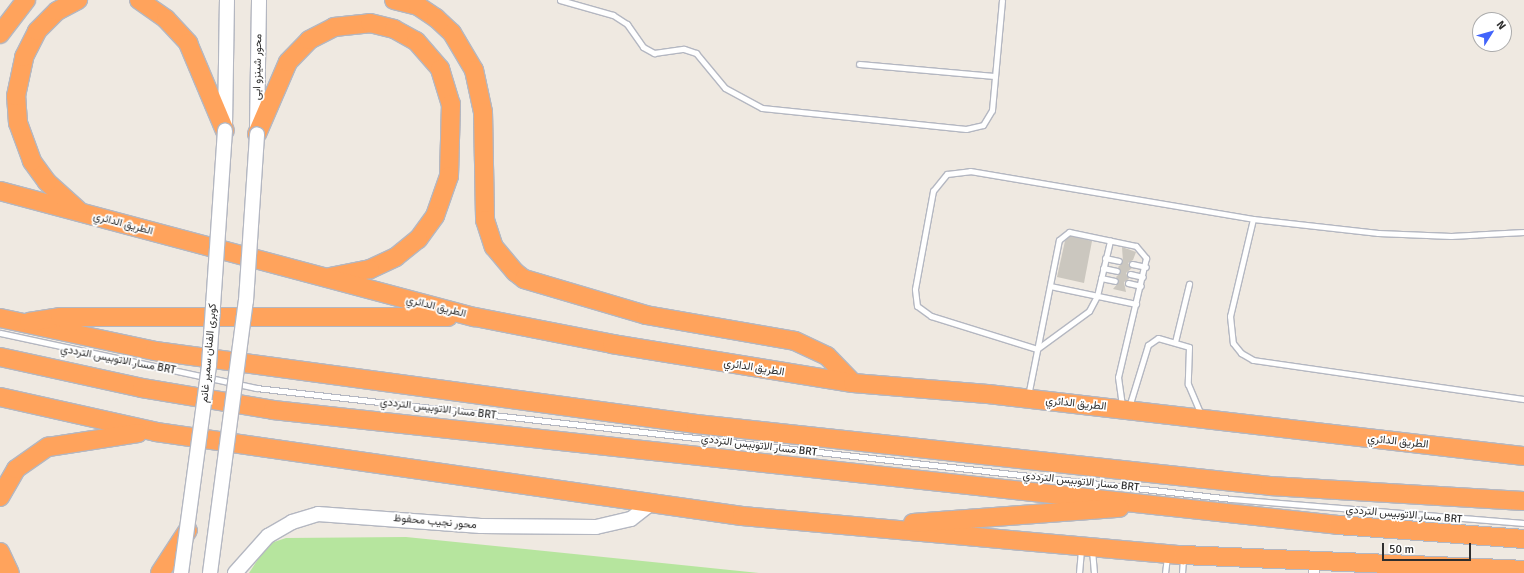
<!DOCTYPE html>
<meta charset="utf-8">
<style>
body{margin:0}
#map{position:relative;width:1524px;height:573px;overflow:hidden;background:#efe9e1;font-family:Signika,Vazirmatn,sans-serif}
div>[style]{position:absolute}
.green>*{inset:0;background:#b6e59e}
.building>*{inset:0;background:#cbc7bf}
.roads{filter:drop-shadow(1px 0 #b4b7c1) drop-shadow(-1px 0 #b4b7c1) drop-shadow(0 1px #b4b7c1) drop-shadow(0 -1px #b4b7c1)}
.lane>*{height:5px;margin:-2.5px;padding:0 2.5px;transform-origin:2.5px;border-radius:2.5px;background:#fff}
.street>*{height:10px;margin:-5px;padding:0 5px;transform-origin:5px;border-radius:5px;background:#fff}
.secondary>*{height:14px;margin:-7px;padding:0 7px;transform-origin:7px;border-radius:7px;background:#fff}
.highway>*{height:18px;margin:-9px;padding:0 9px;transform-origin:9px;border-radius:9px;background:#ffa35c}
.bridges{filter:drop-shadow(1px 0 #b4b7c1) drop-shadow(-1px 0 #b4b7c1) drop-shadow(0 1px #b4b7c1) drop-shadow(0 -1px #b4b7c1)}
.secondary-bridge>*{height:14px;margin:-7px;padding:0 7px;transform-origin:7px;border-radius:7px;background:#fff}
span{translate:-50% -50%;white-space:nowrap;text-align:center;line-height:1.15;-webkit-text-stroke:3.5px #fff;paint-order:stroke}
.street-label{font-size:11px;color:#2e2e2e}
.north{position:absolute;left:1472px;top:12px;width:40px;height:40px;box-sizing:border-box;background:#fff;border:1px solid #ababab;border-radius:50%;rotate:53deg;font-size:11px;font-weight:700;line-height:16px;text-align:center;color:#2e2e2e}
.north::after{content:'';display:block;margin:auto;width:14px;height:18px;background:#4264fb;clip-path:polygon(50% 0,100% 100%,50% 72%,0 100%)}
.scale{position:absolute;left:1382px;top:543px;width:89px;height:18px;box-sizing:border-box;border:2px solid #2e2e2e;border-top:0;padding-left:5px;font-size:12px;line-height:14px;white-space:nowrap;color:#2e2e2e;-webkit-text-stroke:3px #fff;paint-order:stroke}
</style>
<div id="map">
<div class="green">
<div style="clip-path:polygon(406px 537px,662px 563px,759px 573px,249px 573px,268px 544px,286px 538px)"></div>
</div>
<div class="building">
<div style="clip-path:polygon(1070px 236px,1092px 241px,1084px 283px,1057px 277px,1065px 241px)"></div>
<div style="clip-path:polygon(1122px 247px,1136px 252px,1133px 260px,1128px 263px,1132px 268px,1126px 273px,1129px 279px,1124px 282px,1126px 292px,1113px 289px,1119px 282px,1116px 277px,1121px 272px,1118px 267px,1123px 262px)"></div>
</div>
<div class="roads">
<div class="lane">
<div style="left:560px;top:0;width:55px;rotate:15.8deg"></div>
<div style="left:613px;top:15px;width:17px;rotate:33deg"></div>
<div style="left:627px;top:24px;width:28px;rotate:55deg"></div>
<div style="left:643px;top:47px;width:13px;rotate:29deg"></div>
<div style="left:654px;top:53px;width:30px;rotate:-8deg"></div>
<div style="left:684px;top:49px;width:13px;rotate:18deg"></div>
<div style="left:696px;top:53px;width:45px;rotate:50.4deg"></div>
<div style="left:725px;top:88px;width:42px;rotate:28.4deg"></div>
<div style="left:762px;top:108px;width:205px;rotate:5.9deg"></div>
<div style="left:966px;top:129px;width:17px;rotate:-13deg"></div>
<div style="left:983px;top:125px;width:17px;rotate:-59deg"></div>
<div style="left:992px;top:110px;width:110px;rotate:-84.8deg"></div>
<div style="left:859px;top:64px;width:136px;rotate:5.1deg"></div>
<div style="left:1253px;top:219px;width:100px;rotate:103.3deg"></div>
<div style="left:1230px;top:316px;width:27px;rotate:84deg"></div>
<div style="left:1233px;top:343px;width:13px;rotate:51deg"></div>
<div style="left:1241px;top:353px;width:14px;rotate:30deg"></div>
<div style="left:1253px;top:360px;width:274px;rotate:8.2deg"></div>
<div style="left:1105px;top:258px;width:14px;rotate:12deg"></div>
<div style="left:1132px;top:264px;width:14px;rotate:12deg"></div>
<div style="left:1103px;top:268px;width:14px;rotate:12deg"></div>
<div style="left:1130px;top:274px;width:13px;rotate:13deg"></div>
<div style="left:1101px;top:278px;width:14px;rotate:12deg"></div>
<div style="left:1128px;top:283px;width:13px;rotate:13deg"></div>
<div style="left:1050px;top:286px;width:88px;rotate:11.8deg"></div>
<div style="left:0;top:333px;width:262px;rotate:12.1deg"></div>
<div style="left:256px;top:388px;width:981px;rotate:6.49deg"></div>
<div style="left:1231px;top:499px;width:294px;rotate:4.7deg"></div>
<div style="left:1175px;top:342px;width:60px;rotate:-76.4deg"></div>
<div style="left:1037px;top:349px;width:111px;rotate:-162.7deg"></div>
<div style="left:931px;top:316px;width:17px;rotate:-144deg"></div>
<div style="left:917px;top:306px;width:17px;rotate:-97deg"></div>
<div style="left:915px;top:289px;width:100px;rotate:-79.6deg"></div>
<div style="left:933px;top:191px;width:22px;rotate:-51deg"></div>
<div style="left:947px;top:174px;width:23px;rotate:-7deg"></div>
<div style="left:970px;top:171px;width:287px;rotate:9.6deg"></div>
<div style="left:1253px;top:219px;width:126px;rotate:6.4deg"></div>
<div style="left:1378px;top:233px;width:73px;rotate:2.4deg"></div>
<div style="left:1451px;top:236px;width:73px;rotate:-3.1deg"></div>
<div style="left:1037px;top:349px;width:64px;rotate:-36.2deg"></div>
<div style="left:1089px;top:311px;width:17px;rotate:-62deg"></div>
<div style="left:1097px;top:296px;width:57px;rotate:-76.7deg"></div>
<div style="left:1028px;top:396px;width:159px;rotate:-78.8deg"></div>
<div style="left:1059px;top:240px;width:13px;rotate:-39deg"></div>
<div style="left:1069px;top:232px;width:68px;rotate:11.8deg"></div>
<div style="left:1136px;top:246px;width:16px;rotate:50deg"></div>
<div style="left:1146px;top:258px;width:122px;rotate:103.2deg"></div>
<div style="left:1118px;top:377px;width:29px;rotate:82deg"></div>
<div style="left:1129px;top:407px;width:65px;rotate:-73deg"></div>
<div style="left:1148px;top:345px;width:12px;rotate:-35deg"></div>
<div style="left:1158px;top:338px;width:32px;rotate:16deg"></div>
<div style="left:1189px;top:347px;width:37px;rotate:92deg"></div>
<div style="left:1188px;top:384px;width:33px;rotate:67deg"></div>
<div style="left:1092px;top:550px;width:23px;rotate:85deg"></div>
<div style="left:1079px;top:573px;width:24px;rotate:-85deg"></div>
<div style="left:1165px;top:573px;width:17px;rotate:-83deg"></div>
<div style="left:1182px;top:573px;width:15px;rotate:-86deg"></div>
</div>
<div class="street">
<div style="left:1314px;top:573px;width:11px;rotate:-90deg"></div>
</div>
<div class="secondary">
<div style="left:225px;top:126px;width:126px;rotate:-89.1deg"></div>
<div style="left:257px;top:129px;width:129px;rotate:-89.1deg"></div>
<div style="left:235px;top:573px;width:50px;rotate:-48.3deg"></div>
<div style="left:268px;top:536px;width:28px;rotate:-30deg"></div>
<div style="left:292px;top:522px;width:27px;rotate:-17deg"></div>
<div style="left:318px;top:514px;width:163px;rotate:4.2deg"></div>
<div style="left:481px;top:526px;width:115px;rotate:0.5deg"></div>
<div style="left:596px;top:527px;width:36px;rotate:-13deg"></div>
<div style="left:631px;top:519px;width:24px;rotate:-38deg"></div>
</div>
<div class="highway">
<div style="left:139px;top:0;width:33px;rotate:35deg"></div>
<div style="left:166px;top:19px;width:33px;rotate:47deg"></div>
<div style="left:188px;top:43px;width:95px;rotate:67.2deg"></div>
<div style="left:394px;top:0;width:25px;rotate:14deg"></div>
<div style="left:418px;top:6px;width:22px;rotate:34deg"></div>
<div style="left:436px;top:18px;width:22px;rotate:43deg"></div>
<div style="left:452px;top:33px;width:43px;rotate:59.3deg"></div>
<div style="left:474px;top:70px;width:43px;rotate:77.9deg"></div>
<div style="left:483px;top:112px;width:108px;rotate:88.9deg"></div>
<div style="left:485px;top:220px;width:28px;rotate:72deg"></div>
<div style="left:494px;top:247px;width:33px;rotate:50deg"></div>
<div style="left:515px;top:272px;width:11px;rotate:38deg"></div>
<div style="left:524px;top:279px;width:127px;rotate:16.4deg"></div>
<div style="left:646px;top:315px;width:151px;rotate:9.9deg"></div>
<div style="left:795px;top:341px;width:35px;rotate:25deg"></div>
<div style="left:827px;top:356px;width:37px;rotate:46deg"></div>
<div style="left:0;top:34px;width:43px;rotate:-52.6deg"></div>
<div style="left:257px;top:134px;width:78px;rotate:-66.7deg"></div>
<div style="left:288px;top:62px;width:30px;rotate:-46deg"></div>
<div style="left:309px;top:40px;width:28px;rotate:-27deg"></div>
<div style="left:334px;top:27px;width:36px;rotate:-6deg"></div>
<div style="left:370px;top:23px;width:25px;rotate:14deg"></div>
<div style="left:394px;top:29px;width:25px;rotate:29deg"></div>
<div style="left:416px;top:41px;width:37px;rotate:49deg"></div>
<div style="left:440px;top:69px;width:37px;rotate:73deg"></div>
<div style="left:451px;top:104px;width:72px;rotate:91.6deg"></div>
<div style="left:449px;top:176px;width:42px;rotate:109.3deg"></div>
<div style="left:435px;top:216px;width:29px;rotate:126deg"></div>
<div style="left:418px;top:239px;width:28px;rotate:141deg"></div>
<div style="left:396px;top:257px;width:29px;rotate:155deg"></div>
<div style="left:370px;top:269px;width:41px;rotate:168.7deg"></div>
<div style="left:0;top:191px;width:491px;rotate:14.9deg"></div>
<div style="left:475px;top:317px;width:140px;rotate:11.1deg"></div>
<div style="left:612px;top:344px;width:244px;rotate:9.2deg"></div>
<div style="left:853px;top:383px;width:135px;rotate:4.7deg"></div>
<div style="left:988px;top:394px;width:540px;rotate:6.6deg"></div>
<div style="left:78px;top:210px;width:42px;rotate:-137.9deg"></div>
<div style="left:47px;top:182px;width:26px;rotate:-126deg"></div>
<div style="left:32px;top:161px;width:40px;rotate:-110.2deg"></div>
<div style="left:18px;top:123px;width:27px;rotate:-94deg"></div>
<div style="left:16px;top:96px;width:40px;rotate:-78deg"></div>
<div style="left:24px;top:57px;width:29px;rotate:-63deg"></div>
<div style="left:37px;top:31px;width:28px;rotate:-45deg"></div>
<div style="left:57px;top:11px;width:24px;rotate:-28deg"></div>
<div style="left:0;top:318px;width:158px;rotate:12deg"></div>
<div style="left:155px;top:351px;width:546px;rotate:7.68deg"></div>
<div style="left:696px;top:424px;width:577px;rotate:6.16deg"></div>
<div style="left:1270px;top:486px;width:254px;rotate:3.4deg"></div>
<div style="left:29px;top:322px;width:31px;rotate:-9deg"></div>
<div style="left:60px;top:317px;width:388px"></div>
<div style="left:0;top:357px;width:145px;rotate:12.3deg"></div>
<div style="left:142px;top:388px;width:133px;rotate:9.5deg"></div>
<div style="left:273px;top:410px;width:1071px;rotate:6.16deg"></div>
<div style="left:1338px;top:525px;width:187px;rotate:4.3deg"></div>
<div style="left:0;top:397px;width:160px;rotate:12.6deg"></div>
<div style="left:156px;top:432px;width:592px;rotate:8.16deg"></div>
<div style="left:742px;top:516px;width:443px;rotate:5.1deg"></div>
<div style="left:1183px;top:555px;width:341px;rotate:2.5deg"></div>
<div style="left:0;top:497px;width:32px;rotate:-60deg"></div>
<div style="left:16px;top:469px;width:39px;rotate:-35deg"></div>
<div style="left:48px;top:447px;width:91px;rotate:-8.8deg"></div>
<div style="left:913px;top:523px;width:207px;rotate:-4.2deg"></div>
<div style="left:0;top:552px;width:23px;rotate:65deg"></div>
<div style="left:160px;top:573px;width:51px;rotate:-56.9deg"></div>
</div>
</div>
<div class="bridges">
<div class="secondary-bridge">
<div style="left:181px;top:573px;width:210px;rotate:-82.3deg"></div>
<div style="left:209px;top:365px;width:235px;rotate:-86.1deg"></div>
<div style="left:210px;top:573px;width:274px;rotate:-82.5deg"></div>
<div style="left:246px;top:301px;width:167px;rotate:-86.2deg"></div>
</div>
</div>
<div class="street-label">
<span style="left:258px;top:67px;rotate:-89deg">محور شينزو ابى</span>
<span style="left:123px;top:224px;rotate:15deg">الطريق الدائري</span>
<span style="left:436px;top:307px;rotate:14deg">الطريق الدائري</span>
<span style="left:209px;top:353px;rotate:-85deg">كوبرى الفنان سمير غانم</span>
<span style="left:118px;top:360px;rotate:11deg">مسار الاتوبيس الترددي BRT</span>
<span style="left:754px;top:368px;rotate:9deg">الطريق الدائري</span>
<span style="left:1076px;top:404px;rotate:6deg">الطريق الدائري</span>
<span style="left:438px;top:409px;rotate:7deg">مسار الاتوبيس الترددي BRT</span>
<span style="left:1398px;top:442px;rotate:6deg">الطريق الدائري</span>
<span style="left:759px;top:446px;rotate:7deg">مسار الاتوبيس الترددي BRT</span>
<span style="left:1081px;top:482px;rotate:6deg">مسار الاتوبيس الترددي BRT</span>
<span style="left:1404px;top:515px;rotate:5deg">مسار الاتوبيس الترددي BRT</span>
<span style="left:435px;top:522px;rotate:5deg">محور نجيب محفوظ</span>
</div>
<div class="north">N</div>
<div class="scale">50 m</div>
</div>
